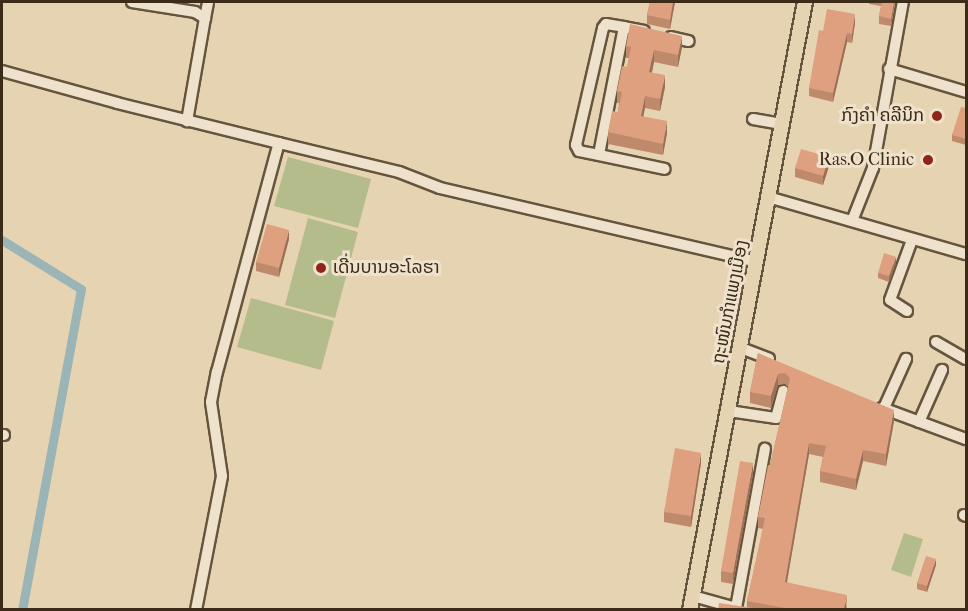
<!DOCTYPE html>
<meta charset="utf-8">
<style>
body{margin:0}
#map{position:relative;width:968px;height:611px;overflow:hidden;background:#e6d3b1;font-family:"IM FELL French Canon","Noto Sans Lao",serif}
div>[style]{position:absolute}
.green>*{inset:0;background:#b4bc8c}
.canal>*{height:9px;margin:-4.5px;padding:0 4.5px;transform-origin:4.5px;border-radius:4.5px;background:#9bb5b6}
.roads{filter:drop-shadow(2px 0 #66553e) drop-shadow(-2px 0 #66553e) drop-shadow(0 2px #66553e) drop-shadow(0 -2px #66553e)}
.minor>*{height:10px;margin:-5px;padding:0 5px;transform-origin:5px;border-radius:5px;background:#efe2cc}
.major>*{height:14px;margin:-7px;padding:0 7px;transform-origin:7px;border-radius:7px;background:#e6d3b1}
.wall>*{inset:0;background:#bf8a6c}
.shaded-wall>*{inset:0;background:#9b7058}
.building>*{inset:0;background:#dea07e}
.dots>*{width:16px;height:16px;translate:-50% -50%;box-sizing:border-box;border:3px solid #efe2cc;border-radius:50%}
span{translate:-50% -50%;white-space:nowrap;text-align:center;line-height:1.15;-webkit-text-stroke:6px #efe2cc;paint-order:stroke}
.poi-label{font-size:18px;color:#3b2b18}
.right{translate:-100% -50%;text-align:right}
.left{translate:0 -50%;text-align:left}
.street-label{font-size:18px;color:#3b2b18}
.frame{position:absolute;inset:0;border:3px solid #3b2b18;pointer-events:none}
</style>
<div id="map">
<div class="green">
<div style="clip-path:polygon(288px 157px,371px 179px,358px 228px,274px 206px)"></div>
<div style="clip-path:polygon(308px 218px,358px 232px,335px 318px,285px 305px)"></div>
<div style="clip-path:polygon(251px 298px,334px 321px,321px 370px,237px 347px)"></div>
<div style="clip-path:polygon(904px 533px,923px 539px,911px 577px,891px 570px)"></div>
</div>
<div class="canal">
<div style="left:2px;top:240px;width:93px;rotate:31.8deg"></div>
<div style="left:81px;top:289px;width:326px;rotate:100.4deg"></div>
</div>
<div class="roads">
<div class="minor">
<div style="left:132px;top:2px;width:64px;rotate:9deg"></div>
<div style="left:195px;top:12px;width:12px;rotate:31deg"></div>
<div style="left:205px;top:18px;width:105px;rotate:99.9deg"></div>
<div style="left:205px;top:18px;width:16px;rotate:-79deg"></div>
<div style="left:644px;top:31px;width:20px;rotate:-169deg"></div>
<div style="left:624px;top:27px;width:130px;rotate:101.1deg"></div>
<div style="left:599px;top:155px;width:67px;rotate:12deg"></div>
<div style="left:671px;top:37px;width:18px;rotate:13deg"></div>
<div style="left:889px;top:69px;width:80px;rotate:16.6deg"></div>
<div style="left:2px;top:71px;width:119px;rotate:15.5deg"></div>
<div style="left:117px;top:103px;width:167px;rotate:13.9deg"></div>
<div style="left:753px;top:119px;width:29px;rotate:10deg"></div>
<div style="left:599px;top:155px;width:20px;rotate:-169deg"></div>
<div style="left:579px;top:151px;width:7px;rotate:-117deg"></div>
<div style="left:576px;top:145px;width:120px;rotate:-77deg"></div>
<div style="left:603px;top:28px;width:5px;rotate:-53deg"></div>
<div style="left:606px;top:24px;width:18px;rotate:9deg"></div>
<div style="left:768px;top:197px;width:206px;rotate:16.1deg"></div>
<div style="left:852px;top:221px;width:57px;rotate:-68.4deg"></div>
<div style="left:873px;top:168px;width:169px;rotate:-79.8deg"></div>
<div style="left:907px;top:311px;width:20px;rotate:-147deg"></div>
<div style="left:890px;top:300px;width:64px;rotate:-69.9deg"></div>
<div style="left:936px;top:342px;width:34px;rotate:30deg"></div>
<div style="left:741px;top:348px;width:30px;rotate:21deg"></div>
<div style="left:882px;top:408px;width:90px;rotate:20.3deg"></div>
<div style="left:884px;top:408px;width:54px;rotate:-65.8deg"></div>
<div style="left:729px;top:411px;width:48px;rotate:8.5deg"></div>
<div style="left:776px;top:418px;width:28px;rotate:-75deg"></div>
<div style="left:919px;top:422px;width:57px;rotate:-66.1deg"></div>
<div style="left:2px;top:435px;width:2px"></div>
<div style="left:964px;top:515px;width:2px;rotate:27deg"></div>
<div style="left:693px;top:596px;width:45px;rotate:15.6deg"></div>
<div style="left:736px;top:608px;width:162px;rotate:-79.7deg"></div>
<div style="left:196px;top:610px;width:136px;rotate:-79deg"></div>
<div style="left:222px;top:476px;width:75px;rotate:-98.5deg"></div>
<div style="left:211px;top:402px;width:31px;rotate:-79deg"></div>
<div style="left:217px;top:372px;width:237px;rotate:-74.9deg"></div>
<div style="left:279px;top:143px;width:123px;rotate:13.6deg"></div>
<div style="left:399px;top:172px;width:44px;rotate:21.3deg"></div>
<div style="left:440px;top:188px;width:326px;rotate:13.1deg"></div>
</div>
<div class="major">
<div style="left:690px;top:610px;width:619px;rotate:-79.29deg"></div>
</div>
</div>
<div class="wall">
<div style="clip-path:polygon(650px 2px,675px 2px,670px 29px,647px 24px,647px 15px)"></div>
<div style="clip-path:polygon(869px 2px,895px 2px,891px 26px,879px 24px,879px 16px,881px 6px,869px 4px)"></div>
<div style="clip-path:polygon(855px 23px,852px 43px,847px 42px,833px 102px,809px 96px,809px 88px,823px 31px)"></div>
<div style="clip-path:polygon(626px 46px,682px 47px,678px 67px,654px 62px,652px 73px,665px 87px,660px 111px,645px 108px,643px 116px,667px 133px,663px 155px,608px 144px,608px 132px,618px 112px,619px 103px,617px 103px,617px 91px,627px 67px,629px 58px,626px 58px)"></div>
<div style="clip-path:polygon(966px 108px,966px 145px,952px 141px,952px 135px)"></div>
<div style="clip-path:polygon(829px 166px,823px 185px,795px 177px,795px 168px)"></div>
<div style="clip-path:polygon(289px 239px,279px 277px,256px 271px,256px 262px)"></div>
<div style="clip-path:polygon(896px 263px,889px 282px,878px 278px,878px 273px)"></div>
<div style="clip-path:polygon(758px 353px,894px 421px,886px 466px,863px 461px,856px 490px,820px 482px,820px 471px,823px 457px,809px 454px,787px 582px,847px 606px,846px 609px,718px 609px,747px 608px,747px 601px,763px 529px,758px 528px,758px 517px,788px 387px,785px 384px,778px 385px,771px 408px,750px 403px,750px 392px)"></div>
<div style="clip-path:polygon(701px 463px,691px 527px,664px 522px,664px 512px)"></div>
<div style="clip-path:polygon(753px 474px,733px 584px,721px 582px,721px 571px)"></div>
<div style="clip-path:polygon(936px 565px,927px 592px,917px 589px,917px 583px)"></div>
</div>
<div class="shaded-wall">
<div style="clip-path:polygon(673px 2px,675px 2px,670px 29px,670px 20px)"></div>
<div style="clip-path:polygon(894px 2px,895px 2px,891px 26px,891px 19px)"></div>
<div style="clip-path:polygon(855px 14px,855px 23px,852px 43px,852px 34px)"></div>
<div style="clip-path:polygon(847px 33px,847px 42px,833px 102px,833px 93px)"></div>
<div style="clip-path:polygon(682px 36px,682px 47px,678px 67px,678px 55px)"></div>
<div style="clip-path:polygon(654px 50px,654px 62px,649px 84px,649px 72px)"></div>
<div style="clip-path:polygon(665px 75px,665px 87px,660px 111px,660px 99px)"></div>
<div style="clip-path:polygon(645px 96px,645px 108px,641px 128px,641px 116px)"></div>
<div style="clip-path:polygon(667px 121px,667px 133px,663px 155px,663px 144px)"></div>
<div style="clip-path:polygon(829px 157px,829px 166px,823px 185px,823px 176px)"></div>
<div style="clip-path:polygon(289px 230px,289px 239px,279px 277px,279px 268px)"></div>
<div style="clip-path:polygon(896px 257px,896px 263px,889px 282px,889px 276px)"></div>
<div style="clip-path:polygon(778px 374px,778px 385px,771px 408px,771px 396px)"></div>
<div style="clip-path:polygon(894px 410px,894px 421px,886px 466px,886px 454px)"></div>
<div style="clip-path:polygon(809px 443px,809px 454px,785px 593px,785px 582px)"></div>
<div style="clip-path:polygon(863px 450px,863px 461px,856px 490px,856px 479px)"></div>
<div style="clip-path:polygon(701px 453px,701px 463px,691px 527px,691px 516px)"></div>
<div style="clip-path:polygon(753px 463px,753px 474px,733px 584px,733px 573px)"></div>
<div style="clip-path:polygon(936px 559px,936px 565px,927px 592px,927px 586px)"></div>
<div style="clip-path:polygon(847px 595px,846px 609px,844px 609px)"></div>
</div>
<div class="building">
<div style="clip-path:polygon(650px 2px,673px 2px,670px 20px,647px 15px)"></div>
<div style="clip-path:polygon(882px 2px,894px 2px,891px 19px,879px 16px)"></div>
<div style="clip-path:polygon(827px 9px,855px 14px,852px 34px,847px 33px,833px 93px,809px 88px,819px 30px,823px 31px)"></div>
<div style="clip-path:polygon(630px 24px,682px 36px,678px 55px,654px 50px,649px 72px,665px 75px,660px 99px,645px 96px,641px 116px,667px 121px,663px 144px,608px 132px,612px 111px,618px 112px,622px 92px,617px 91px,622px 66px,627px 67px,631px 47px,626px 46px)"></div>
<div style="clip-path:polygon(961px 107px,966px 108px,966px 139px,952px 135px)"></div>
<div style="clip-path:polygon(801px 149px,829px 157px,823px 176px,795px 168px)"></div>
<div style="clip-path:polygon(267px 224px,289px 230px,279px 268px,256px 262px)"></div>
<div style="clip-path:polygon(884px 253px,896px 257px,889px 276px,878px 273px)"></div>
<div style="clip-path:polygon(758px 353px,894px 410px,886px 454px,863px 450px,856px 479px,820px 471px,826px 446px,809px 443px,785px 582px,847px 595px,844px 609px,790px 609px,747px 601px,765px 518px,758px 517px,768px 465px,770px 466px,790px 378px,785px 373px,778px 374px,771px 396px,750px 392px)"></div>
<div style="clip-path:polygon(675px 448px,701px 453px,691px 516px,664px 512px)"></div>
<div style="clip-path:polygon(740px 461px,753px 463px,733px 573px,721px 571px)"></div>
<div style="clip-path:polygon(926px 556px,936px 559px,927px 586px,917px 583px)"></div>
<div style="clip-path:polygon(719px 603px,753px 608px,753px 609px,718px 609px)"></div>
</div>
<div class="dots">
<div style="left:937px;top:116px;background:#8f2418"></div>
<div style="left:928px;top:160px;background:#8f2418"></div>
<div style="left:321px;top:268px;background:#8f2418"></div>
</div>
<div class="poi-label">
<span class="right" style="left:924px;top:116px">ກົງຄຳ ຄລີນິກ</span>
<span class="right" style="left:914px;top:160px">Ras.O Clinic</span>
<span class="left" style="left:333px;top:268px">ເດີ່ນບານອະໂລຮາ</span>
</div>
<div class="street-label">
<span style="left:731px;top:302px;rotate:-79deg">ຖະໜົນກຳແພງເມືອງ</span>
</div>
<div class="frame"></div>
</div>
